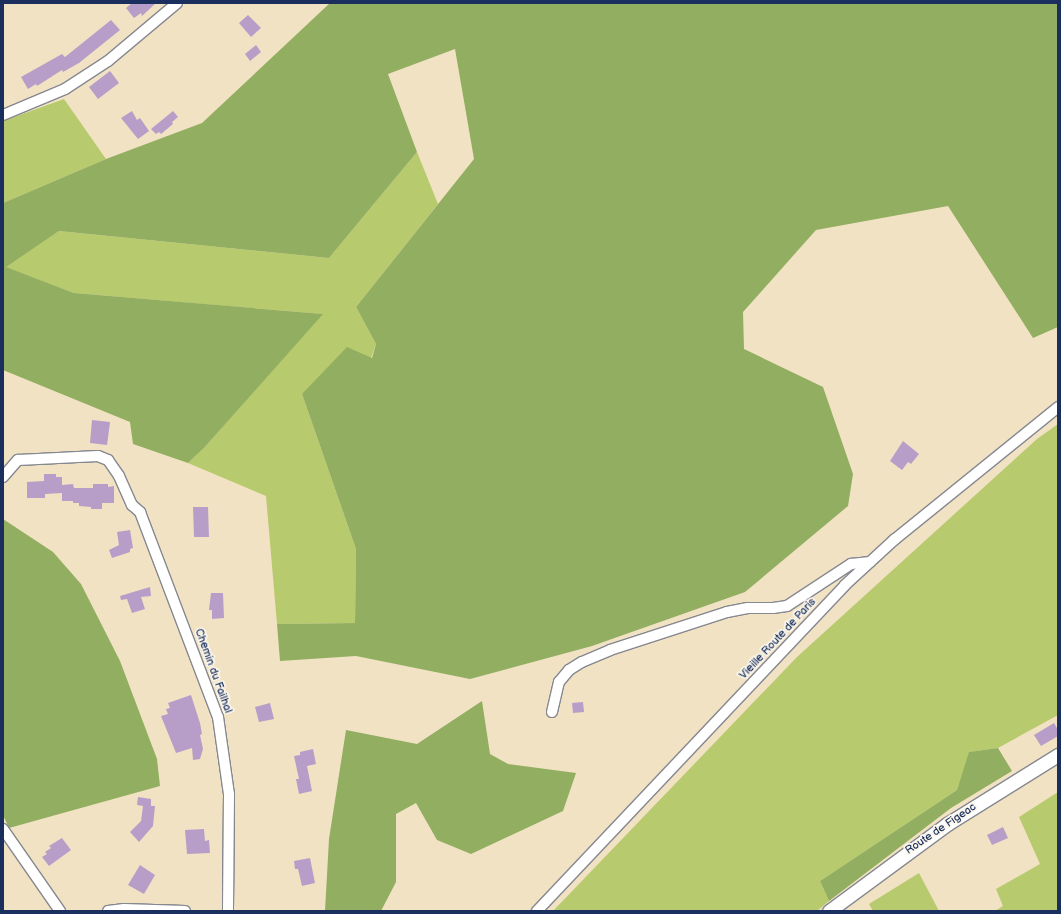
<!DOCTYPE html>
<style>
body{margin:0}
#map{position:relative;width:1061px;height:914px;overflow:hidden;background:#f1e2c3;font-family:"Balsamiq Sans",sans-serif}
div>[style]{position:absolute}
.green>*{inset:0;background:#b8ca6e}
.forest>*{inset:0;background:#92ae61}
.building>*{inset:0;background:#b69ec8}
.roads{filter:drop-shadow(1px 0 #868890) drop-shadow(-1px 0 #868890) drop-shadow(0 1px #868890) drop-shadow(0 -1px #868890)}
.minor>*{height:10px;margin:-5px;padding:0 5px;transform-origin:5px;border-radius:5px;background:#fff}
.major>*{height:13px;margin:-6.5px;padding:0 6.5px;transform-origin:6.5px;border-radius:6.5px;background:#fff}
span{translate:-50% -50%;white-space:nowrap;text-align:center;line-height:1.15;-webkit-text-stroke:3.5px #fbf7ec;paint-order:stroke}
.street-label{font-size:11px;color:#1b2f5e}
.frame{position:absolute;inset:0;border:4px solid #1b2f5e;pointer-events:none}
</style>
<div id="map">
<div class="green">
<div style="clip-path:polygon(64px 99px,106px 159px,3px 203px,3px 121px)"></div>
<div style="clip-path:polygon(417px 152px,438px 204px,356px 307px,376px 344px,371px 358px,302px 394px,356px 549px,355px 623px,277px 624px,266px 496px,188px 463px,204px 448px,322px 314px,74px 293px,5px 267px,59px 231px,329px 258px)"></div>
<div style="clip-path:polygon(1058px 424px,1058px 715px,998px 748px,970px 752px,957px 790px,820px 881px,829px 901px,817px 911px,553px 911px,797px 657px,1037px 439px)"></div>
<div style="clip-path:polygon(1058px 792px,1058px 911px,995px 911px,1003px 906px,996px 889px,1040px 864px,1019px 817px)"></div>
<div style="clip-path:polygon(919px 873px,939px 911px,873px 911px,869px 904px)"></div>
</div>
<div class="forest">
<div style="clip-path:polygon(330px 3px,1058px 3px,1058px 327px,1033px 338px,948px 206px,816px 230px,743px 312px,744px 349px,823px 387px,853px 474px,848px 506px,745px 592px,592px 646px,470px 679px,356px 656px,280px 661px,277px 624px,355px 623px,356px 549px,302px 394px,347px 347px,372px 358px,376px 344px,356px 307px,474px 159px,455px 49px,388px 74px,417px 152px,329px 258px,59px 231px,6px 267px,74px 293px,323px 314px,204px 448px,188px 463px,133px 444px,130px 422px,3px 370px,3px 203px,106px 159px,202px 123px)"></div>
<div style="clip-path:polygon(3px 519px,53px 552px,81px 584px,120px 661px,157px 759px,160px 786px,9px 828px,3px 815px)"></div>
<div style="clip-path:polygon(482px 701px,490px 754px,508px 764px,576px 773px,563px 811px,471px 854px,437px 840px,416px 803px,396px 814px,396px 882px,381px 911px,325px 911px,329px 839px,346px 730px,417px 744px)"></div>
<div style="clip-path:polygon(998px 748px,1012px 771px,951px 808px,829px 901px,820px 881px,957px 790px,969px 752px)"></div>
</div>
<div class="building">
<div style="clip-path:polygon(132px 3px,156px 3px,142px 16px,141px 13px,134px 18px,126px 8px)"></div>
<div style="clip-path:polygon(248px 15px,261px 28px,251px 37px,239px 23px)"></div>
<div style="clip-path:polygon(111px 20px,120px 30px,79px 63px,63px 72px,62px 70px,37px 86px,36px 84px,28px 89px,21px 77px,62px 54px,65px 57px)"></div>
<div style="clip-path:polygon(256px 45px,261px 52px,250px 61px,245px 54px)"></div>
<div style="clip-path:polygon(110px 71px,119px 83px,98px 99px,89px 87px)"></div>
<div style="clip-path:polygon(132px 111px,137px 120px,140px 118px,149px 131px,138px 139px,121px 118px)"></div>
<div style="clip-path:polygon(173px 111px,178px 117px,172px 122px,173px 124px,161px 134px,159px 132px,156px 134px,151px 129px)"></div>
<div style="clip-path:polygon(92px 420px,110px 422px,107px 445px,90px 443px)"></div>
<div style="clip-path:polygon(903px 441px,919px 454px,911px 464px,908px 462px,902px 470px,890px 461px)"></div>
<div style="clip-path:polygon(44px 474px,56px 474px,56px 477px,62px 477px,62px 485px,73px 484px,74px 488px,93px 488px,93px 484px,108px 484px,108px 487px,114px 486px,114px 503px,102px 503px,102px 509px,91px 509px,91px 507px,79px 506px,79px 503px,73px 503px,73px 501px,62px 501px,62px 493px,45px 494px,45px 498px,27px 498px,27px 482px,44px 481px)"></div>
<div style="clip-path:polygon(193px 507px,208px 507px,209px 537px,194px 537px)"></div>
<div style="clip-path:polygon(130px 530px,133px 548px,130px 549px,130px 552px,112px 558px,109px 550px,119px 545px,117px 532px)"></div>
<div style="clip-path:polygon(150px 587px,151px 596px,141px 597px,145px 609px,132px 613px,127px 599px,121px 600px,120px 596px)"></div>
<div style="clip-path:polygon(211px 593px,223px 593px,224px 618px,212px 619px,212px 610px,209px 610px)"></div>
<div style="clip-path:polygon(191px 695px,200px 723px,202px 734px,200px 735px,203px 749px,200px 759px,193px 760px,192px 748px,176px 753px,161px 716px,168px 714px,166px 709px,170px 708px,168px 703px)"></div>
<div style="clip-path:polygon(583px 702px,584px 712px,573px 713px,572px 703px)"></div>
<div style="clip-path:polygon(270px 703px,274px 719px,259px 722px,255px 707px)"></div>
<div style="clip-path:polygon(1054px 723px,1058px 730px,1058px 736px,1041px 746px,1034px 735px)"></div>
<div style="clip-path:polygon(313px 749px,316px 764px,307px 766px,312px 791px,299px 794px,296px 779px,299px 779px,294px 756px,300px 755px,300px 752px)"></div>
<div style="clip-path:polygon(138px 797px,151px 799px,151px 806px,155px 806px,153px 826px,139px 842px,130px 832px,141px 821px,143px 806px,137px 805px)"></div>
<div style="clip-path:polygon(1003px 827px,1008px 838px,992px 845px,987px 835px)"></div>
<div style="clip-path:polygon(204px 829px,205px 841px,209px 840px,210px 853px,187px 854px,185px 830px)"></div>
<div style="clip-path:polygon(62px 838px,71px 850px,49px 866px,42px 857px,47px 854px,45px 852px,51px 848px,49px 846px)"></div>
<div style="clip-path:polygon(310px 858px,315px 883px,302px 886px,298px 869px,295px 869px,294px 861px)"></div>
<div style="clip-path:polygon(140px 865px,155px 875px,144px 894px,128px 885px)"></div>
</div>
<div class="roads">
<div class="minor">
<div style="left:3px;top:115px;width:67px;rotate:-22.8deg"></div>
<div style="left:65px;top:89px;width:51px;rotate:-33.1deg"></div>
<div style="left:108px;top:61px;width:90px;rotate:-40deg"></div>
<div style="left:3px;top:477px;width:23px;rotate:-49deg"></div>
<div style="left:18px;top:460px;width:80px;rotate:-2.9deg"></div>
<div style="left:98px;top:456px;width:11px;rotate:22deg"></div>
<div style="left:108px;top:460px;width:19px;rotate:55deg"></div>
<div style="left:119px;top:476px;width:32px;rotate:66deg"></div>
<div style="left:132px;top:505px;width:11px;rotate:41deg"></div>
<div style="left:140px;top:512px;width:219px;rotate:69.2deg"></div>
<div style="left:218px;top:717px;width:78px;rotate:81.9deg"></div>
<div style="left:229px;top:794px;width:117px;rotate:90.5deg"></div>
<div style="left:552px;top:712px;width:31px;rotate:-77deg"></div>
<div style="left:559px;top:682px;width:16px;rotate:-50deg"></div>
<div style="left:569px;top:670px;width:15px;rotate:-32deg"></div>
<div style="left:582px;top:662px;width:30px;rotate:-23deg"></div>
<div style="left:610px;top:650px;width:123px;rotate:-18deg"></div>
<div style="left:727px;top:612px;width:21px;rotate:-11deg"></div>
<div style="left:748px;top:608px;width:25px"></div>
<div style="left:773px;top:608px;width:14px;rotate:-8deg"></div>
<div style="left:787px;top:606px;width:77px;rotate:-33.3deg"></div>
<div style="left:851px;top:564px;width:19px;rotate:-6deg"></div>
<div style="left:3px;top:829px;width:100px;rotate:55.2deg"></div>
<div style="left:108px;top:911px;width:16px;rotate:-7deg"></div>
<div style="left:124px;top:909px;width:61px;rotate:1.9deg"></div>
<div style="left:537px;top:911px;width:448px;rotate:-46.6deg"></div>
<div style="left:845px;top:585px;width:67px;rotate:-42.6deg"></div>
<div style="left:894px;top:540px;width:211px;rotate:-39deg"></div>
</div>
<div class="major">
<div style="left:829px;top:911px;width:147px;rotate:-36.4deg"></div>
<div style="left:947px;top:824px;width:131px;rotate:-31.9deg"></div>
</div>
</div>
<div class="street-label">
<span style="left:778px;top:639px;rotate:-47deg">Vieille Route de Paris</span>
<span style="left:213px;top:671px;rotate:70deg">Chemin du Failhal</span>
<span style="left:941px;top:829px;rotate:-34deg">Route de Figeac</span>
</div>
<div class="frame"></div>
</div>
